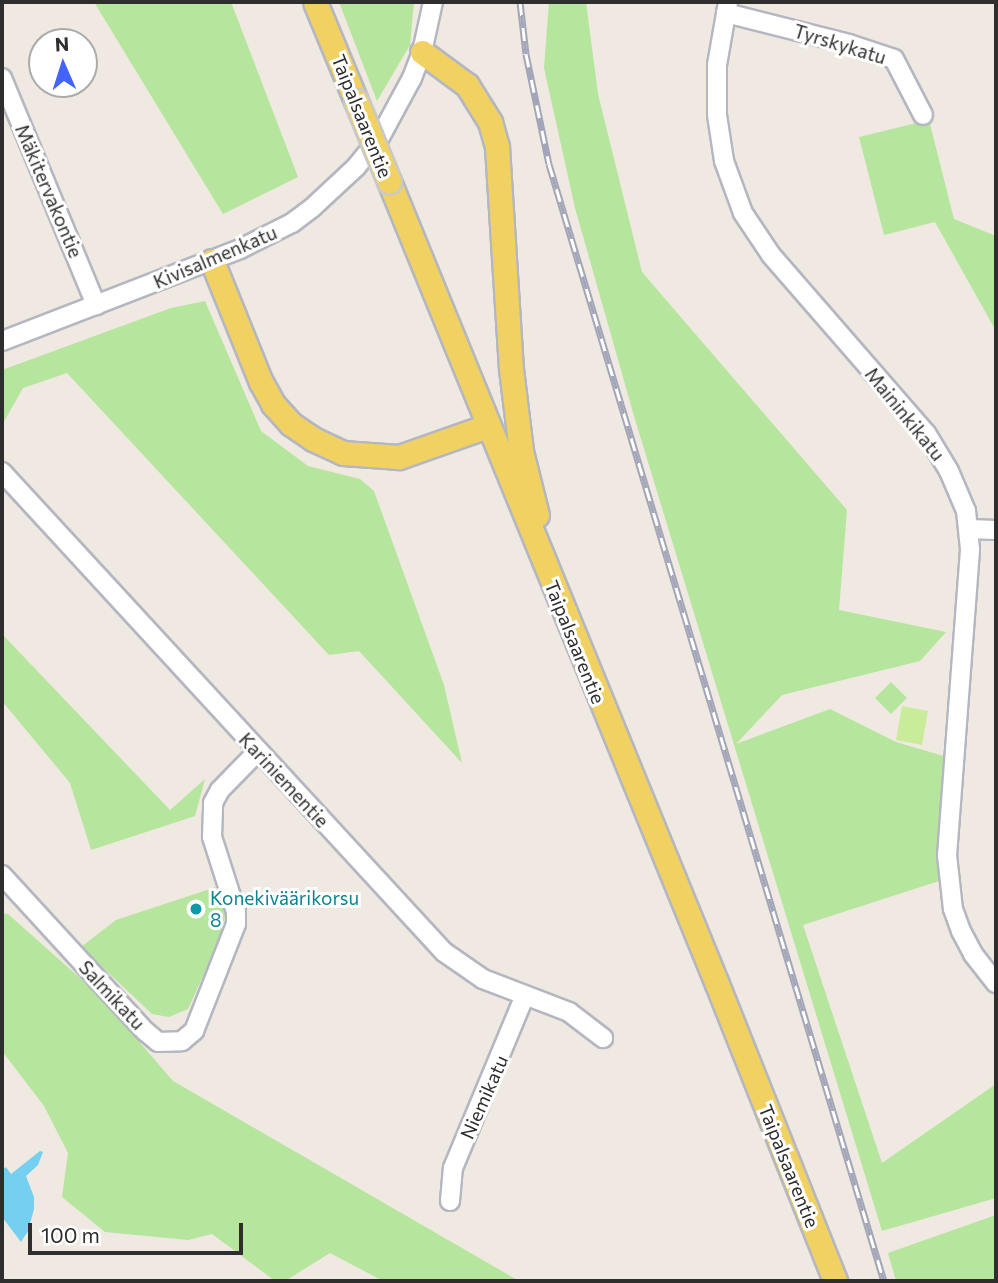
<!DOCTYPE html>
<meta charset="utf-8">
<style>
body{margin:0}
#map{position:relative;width:998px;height:1283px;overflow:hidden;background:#efe9e1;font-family:Commissioner,sans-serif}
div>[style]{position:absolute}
.green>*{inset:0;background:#b6e59e}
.pitch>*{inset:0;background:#c9ec9a}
.water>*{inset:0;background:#75cff0}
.roads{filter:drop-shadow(2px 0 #b4b7c1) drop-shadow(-2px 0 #b4b7c1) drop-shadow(0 2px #b4b7c1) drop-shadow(0 -2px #b4b7c1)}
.minor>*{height:18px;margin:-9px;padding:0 9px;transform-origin:9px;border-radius:9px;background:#fff}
.major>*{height:23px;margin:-11.5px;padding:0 11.5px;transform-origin:11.5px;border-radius:11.5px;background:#f2d163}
.rail>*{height:7px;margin-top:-3.5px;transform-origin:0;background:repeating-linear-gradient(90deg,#fff 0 13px,#a3a6b8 0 26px);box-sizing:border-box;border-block:2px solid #a3a6b8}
.bridges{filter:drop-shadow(2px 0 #c9c9c9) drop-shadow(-2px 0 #c9c9c9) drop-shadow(0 2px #c9c9c9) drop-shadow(0 -2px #c9c9c9)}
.major-bridge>*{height:23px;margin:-11.5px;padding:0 11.5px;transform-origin:11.5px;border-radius:11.5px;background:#f2d163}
.dots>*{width:19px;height:19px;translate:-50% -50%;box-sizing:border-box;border:4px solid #fff;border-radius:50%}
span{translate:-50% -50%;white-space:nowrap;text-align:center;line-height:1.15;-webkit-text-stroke:6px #fff;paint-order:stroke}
.street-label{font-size:19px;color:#2e2e2e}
.culture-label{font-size:19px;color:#0d838f}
.left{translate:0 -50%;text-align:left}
.frame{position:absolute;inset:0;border:4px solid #2e2e2e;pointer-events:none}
.north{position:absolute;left:28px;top:28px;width:70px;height:70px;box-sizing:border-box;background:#fff;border:2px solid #ababab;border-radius:50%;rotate:357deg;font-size:19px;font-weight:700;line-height:28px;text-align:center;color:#2e2e2e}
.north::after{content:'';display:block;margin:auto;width:24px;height:32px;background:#4264fb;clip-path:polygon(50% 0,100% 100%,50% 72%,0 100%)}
.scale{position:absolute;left:28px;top:1223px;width:215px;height:32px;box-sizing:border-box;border:4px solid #2e2e2e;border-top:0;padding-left:9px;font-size:21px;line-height:24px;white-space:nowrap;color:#2e2e2e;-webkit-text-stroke:5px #fff;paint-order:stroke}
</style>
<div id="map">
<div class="green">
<div style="clip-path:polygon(94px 2px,231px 2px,298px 177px,223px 214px)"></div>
<div style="clip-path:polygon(339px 2px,414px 2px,410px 45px,377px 101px)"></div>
<div style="clip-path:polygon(549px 2px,586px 2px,598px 94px,642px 272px,847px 510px,839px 610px,946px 632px,920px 661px,782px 695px,736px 744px,830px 709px,896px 742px,947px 757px,939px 881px,803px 925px,882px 1163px,996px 1084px,996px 1198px,882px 1231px,634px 416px,575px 208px,544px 68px)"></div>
<div style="clip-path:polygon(929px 120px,954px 219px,996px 236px,996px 331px,935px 222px,884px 235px,859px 137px)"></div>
<div style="clip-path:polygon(205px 301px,261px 431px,308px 466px,360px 479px,374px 491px,444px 685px,462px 763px,359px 651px,329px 655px,67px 373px,23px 388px,2px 425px,2px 370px,171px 308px)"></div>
<div style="clip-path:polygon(2px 634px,170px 810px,205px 779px,195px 816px,91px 850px,70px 783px,2px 701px)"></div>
<div style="clip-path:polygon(891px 682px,907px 698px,891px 714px,875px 698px)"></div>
<div style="clip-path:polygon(216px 887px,226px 911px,222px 934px,188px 1009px,169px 1017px,152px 1014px,81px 947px,116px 920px)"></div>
<div style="clip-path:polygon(2px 913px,8px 914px,98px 994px,173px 1081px,519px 1281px,383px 1281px,330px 1253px,285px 1281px,275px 1281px,212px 1234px,188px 1240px,105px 1232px,62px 1197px,68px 1153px,44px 1106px,2px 1051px)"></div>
<div style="clip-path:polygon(996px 1215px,996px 1281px,896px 1281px,888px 1253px)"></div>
</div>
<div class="pitch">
<div style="clip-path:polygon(902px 706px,928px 711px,922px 745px,896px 740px)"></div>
</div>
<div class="water">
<div style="clip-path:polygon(40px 1151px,43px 1152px,38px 1165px,26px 1176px,34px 1197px,34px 1209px,28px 1231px,21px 1242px,2px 1217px,2px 1170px,6px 1167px,11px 1174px)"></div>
</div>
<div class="roads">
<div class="minor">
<div style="left:728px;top:2px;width:64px;rotate:99.9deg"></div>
<div style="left:717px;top:65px;width:50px;rotate:90deg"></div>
<div style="left:717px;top:115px;width:47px;rotate:81.3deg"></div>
<div style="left:724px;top:161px;width:55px;rotate:69.9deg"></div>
<div style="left:743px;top:213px;width:50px;rotate:56.3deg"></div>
<div style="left:771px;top:255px;width:236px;rotate:49deg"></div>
<div style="left:926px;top:433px;width:44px;rotate:58.8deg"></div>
<div style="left:949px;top:471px;width:43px;rotate:67deg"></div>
<div style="left:966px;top:511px;width:39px;rotate:84deg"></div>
<div style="left:970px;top:550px;width:306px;rotate:94.3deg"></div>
<div style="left:947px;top:855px;width:54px;rotate:83.7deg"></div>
<div style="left:953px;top:909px;width:23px;rotate:70deg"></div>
<div style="left:961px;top:931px;width:26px;rotate:62deg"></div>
<div style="left:973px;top:954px;width:37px;rotate:52deg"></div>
<div style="left:726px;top:13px;width:127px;rotate:14.1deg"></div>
<div style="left:849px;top:44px;width:47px;rotate:18.4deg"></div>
<div style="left:894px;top:59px;width:63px;rotate:62.6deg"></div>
<div style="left:2px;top:78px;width:246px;rotate:67.5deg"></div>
<div style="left:2px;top:341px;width:255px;rotate:-21.1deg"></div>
<div style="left:240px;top:249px;width:58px;rotate:-26.6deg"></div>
<div style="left:292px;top:223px;width:26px;rotate:-37deg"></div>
<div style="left:313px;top:207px;width:59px;rotate:-42.9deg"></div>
<div style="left:356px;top:167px;width:36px;rotate:-51deg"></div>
<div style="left:379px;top:139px;width:69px;rotate:-61.6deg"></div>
<div style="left:412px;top:78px;width:28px;rotate:-69deg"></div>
<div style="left:422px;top:52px;width:51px;rotate:-77.6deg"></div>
<div style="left:2px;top:472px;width:653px;rotate:47.36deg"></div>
<div style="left:444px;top:952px;width:47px;rotate:34.7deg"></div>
<div style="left:483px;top:979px;width:92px;rotate:21deg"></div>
<div style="left:569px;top:1012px;width:43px;rotate:37.4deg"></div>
<div style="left:969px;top:529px;width:27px;rotate:2deg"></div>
<div style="left:2px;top:875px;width:212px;rotate:47.5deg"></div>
<div style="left:145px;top:1031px;width:17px;rotate:40deg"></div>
<div style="left:158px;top:1042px;width:24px;rotate:-2deg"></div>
<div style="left:182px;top:1041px;width:16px;rotate:-40deg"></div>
<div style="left:194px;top:1031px;width:115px;rotate:-68.6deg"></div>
<div style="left:236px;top:924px;width:12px;rotate:-90deg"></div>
<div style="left:236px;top:912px;width:79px;rotate:-107.7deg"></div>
<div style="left:212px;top:837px;width:34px;rotate:-88deg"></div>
<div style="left:213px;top:803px;width:15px;rotate:-62deg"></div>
<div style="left:220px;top:790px;width:54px;rotate:-45.7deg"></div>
<div style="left:450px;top:1201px;width:33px;rotate:-85deg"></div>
<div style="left:453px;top:1168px;width:187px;rotate:-67.4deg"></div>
</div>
<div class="major">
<div style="left:315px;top:2px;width:107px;rotate:67.5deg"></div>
<div style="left:422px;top:52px;width:56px;rotate:36.3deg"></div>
<div style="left:467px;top:85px;width:44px;rotate:58.1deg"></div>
<div style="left:490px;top:122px;width:26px;rotate:74deg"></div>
<div style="left:497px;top:147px;width:222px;rotate:86.4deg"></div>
<div style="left:511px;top:369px;width:83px;rotate:83deg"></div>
<div style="left:521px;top:451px;width:66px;rotate:76deg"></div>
<div style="left:389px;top:181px;width:867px;rotate:67.78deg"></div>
<div style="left:717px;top:984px;width:320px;rotate:68.3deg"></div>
<div style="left:212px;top:261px;width:131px;rotate:68deg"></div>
<div style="left:261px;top:382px;width:25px;rotate:61deg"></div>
<div style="left:273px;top:404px;width:27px;rotate:48deg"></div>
<div style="left:291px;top:424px;width:27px;rotate:34deg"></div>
<div style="left:313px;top:439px;width:33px;rotate:25deg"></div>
<div style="left:343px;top:453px;width:56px;rotate:4.1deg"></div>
<div style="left:399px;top:457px;width:93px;rotate:-19.4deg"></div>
</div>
</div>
<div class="rail">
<div style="left:520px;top:2px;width:52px;rotate:83.4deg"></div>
<div style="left:526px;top:54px;width:112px;rotate:78.2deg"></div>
<div style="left:549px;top:164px;width:1166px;rotate:73.31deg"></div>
</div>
<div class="bridges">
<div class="major-bridge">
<div style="left:356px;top:101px;width:87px;rotate:67.6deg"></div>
</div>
</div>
<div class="dots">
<div style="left:196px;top:909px;background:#0f9aa8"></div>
</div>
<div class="street-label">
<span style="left:840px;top:44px;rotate:17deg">Tyrskykatu</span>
<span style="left:362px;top:116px;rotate:68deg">Taipalsaarentie</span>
<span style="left:49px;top:191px;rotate:67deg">Mäkitervakontie</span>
<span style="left:215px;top:257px;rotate:-23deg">Kivisalmenkatu</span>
<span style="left:905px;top:414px;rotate:51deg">Maininkikatu</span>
<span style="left:575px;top:642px;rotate:68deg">Taipalsaarentie</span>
<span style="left:284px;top:780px;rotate:47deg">Kariniementie</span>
<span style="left:112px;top:995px;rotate:47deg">Salmikatu</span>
<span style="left:484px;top:1097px;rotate:-66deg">Niemikatu</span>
<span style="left:789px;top:1166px;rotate:68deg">Taipalsaarentie</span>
</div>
<div class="culture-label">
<span class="left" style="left:210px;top:909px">Konekiväärikorsu<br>8</span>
</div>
<div class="frame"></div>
<div class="north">N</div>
<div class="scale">100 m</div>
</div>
